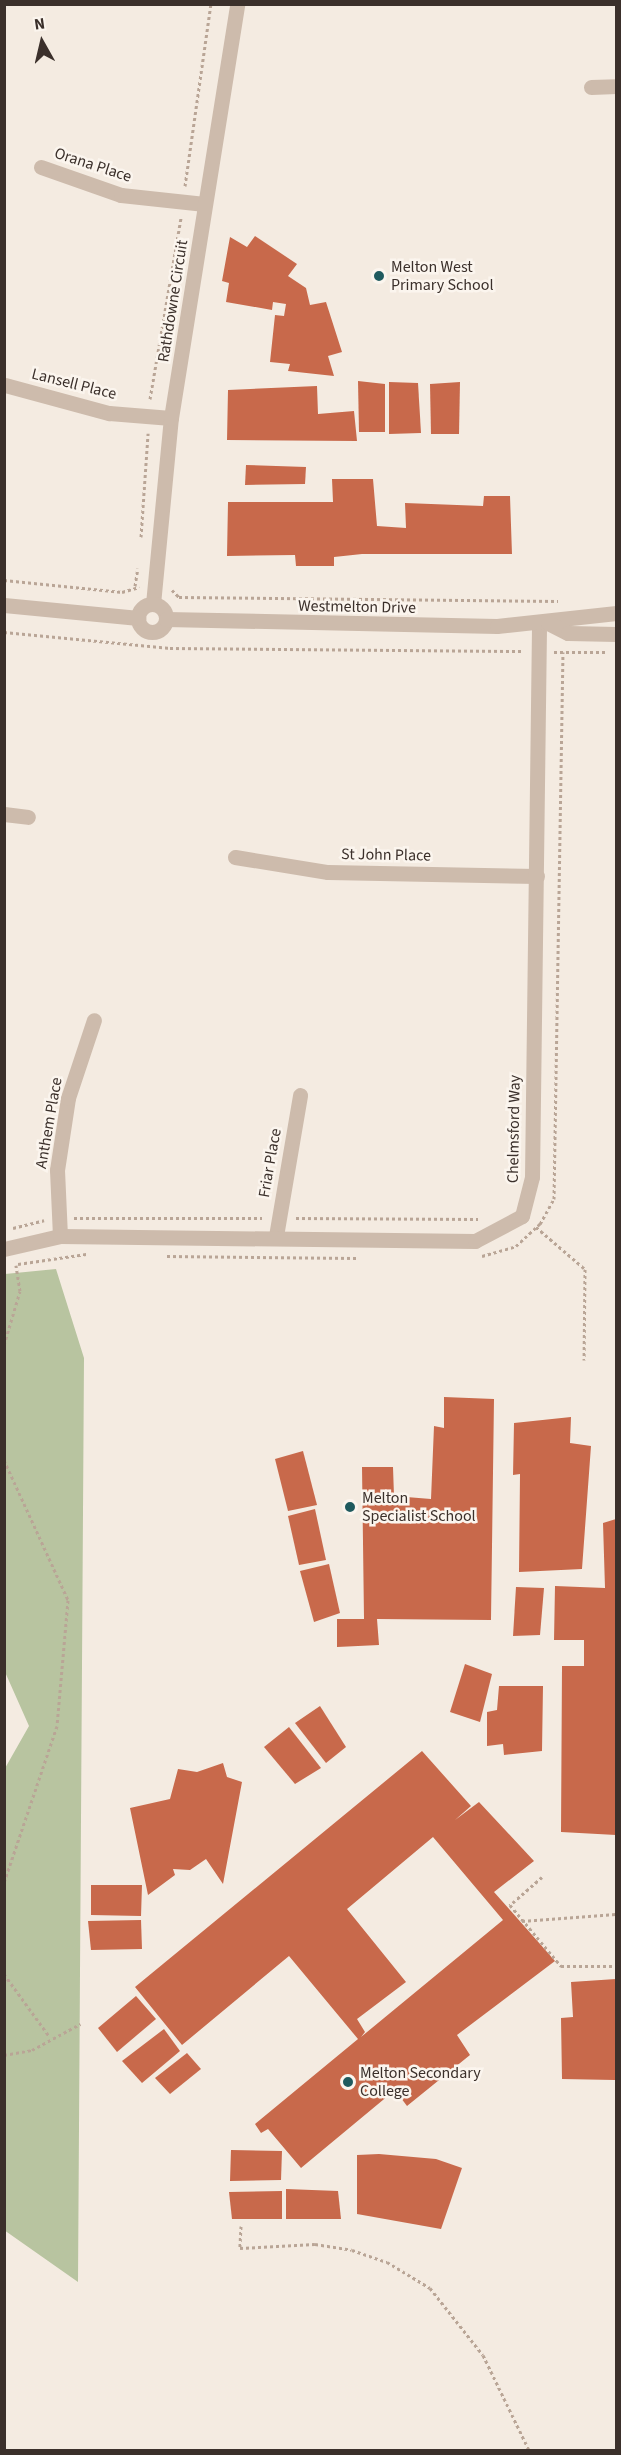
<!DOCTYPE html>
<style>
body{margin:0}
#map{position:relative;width:621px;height:2455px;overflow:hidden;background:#f4ebe1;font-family:"Source Sans 3",sans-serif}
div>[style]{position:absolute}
.green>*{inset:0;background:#b8c4a0}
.building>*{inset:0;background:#c8694b}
.path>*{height:3px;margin-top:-1.5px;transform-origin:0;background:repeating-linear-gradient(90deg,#b9a596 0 3px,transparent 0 6px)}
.minor>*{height:15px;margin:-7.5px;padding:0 7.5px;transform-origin:7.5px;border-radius:7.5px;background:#cdbbac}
.tertiary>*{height:15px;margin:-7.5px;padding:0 7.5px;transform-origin:7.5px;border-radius:7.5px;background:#cdbbac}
.tertiary>.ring{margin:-7.5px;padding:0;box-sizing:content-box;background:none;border:15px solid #cdbbac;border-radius:50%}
.dots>*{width:16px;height:16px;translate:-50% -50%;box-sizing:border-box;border:3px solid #fbf5ee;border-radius:50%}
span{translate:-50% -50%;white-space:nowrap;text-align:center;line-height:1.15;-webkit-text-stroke:5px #fbf5ee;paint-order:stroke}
.street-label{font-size:16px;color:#3b302b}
.poi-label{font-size:16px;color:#3b302b}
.left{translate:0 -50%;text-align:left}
.frame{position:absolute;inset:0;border:6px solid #3b302b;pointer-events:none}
.north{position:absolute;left:12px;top:12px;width:60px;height:60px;-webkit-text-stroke:4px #fbf5ee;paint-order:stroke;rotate:352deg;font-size:16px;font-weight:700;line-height:24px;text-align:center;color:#3b302b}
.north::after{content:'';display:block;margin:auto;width:21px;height:27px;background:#3b302b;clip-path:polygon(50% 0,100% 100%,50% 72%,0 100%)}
</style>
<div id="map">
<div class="green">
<div style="clip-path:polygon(56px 1269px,84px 1358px,78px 2282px,4px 2230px,4px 1770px,29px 1726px,5px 1672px,5px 1274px)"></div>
</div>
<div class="building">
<div style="clip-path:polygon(255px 236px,297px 264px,288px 276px,306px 288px,310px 305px,326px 302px,342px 352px,328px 356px,334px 376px,288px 371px,290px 364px,270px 362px,275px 315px,284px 316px,286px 304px,273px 302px,272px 310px,226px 302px,229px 283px,222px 281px,230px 237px,247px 247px)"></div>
<div style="clip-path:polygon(358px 381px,385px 384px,385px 432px,359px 432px)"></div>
<div style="clip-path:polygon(389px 382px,418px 383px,421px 433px,389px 434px)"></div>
<div style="clip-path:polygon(460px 382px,459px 434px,431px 434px,430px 384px)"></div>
<div style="clip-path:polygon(317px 386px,318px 414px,354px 411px,357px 441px,227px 440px,228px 390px)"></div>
<div style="clip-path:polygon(246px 465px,306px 467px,305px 484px,245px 485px)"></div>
<div style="clip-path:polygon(332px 479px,373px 479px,377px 526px,406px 528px,405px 503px,483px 506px,484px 496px,510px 496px,512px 554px,362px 554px,334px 557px,334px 566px,296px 566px,295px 555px,227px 556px,228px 502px,333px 502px)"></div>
<div style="clip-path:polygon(444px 1397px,494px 1399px,491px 1620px,377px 1619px,379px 1645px,337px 1647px,337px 1619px,364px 1619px,362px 1467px,393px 1467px,394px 1496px,431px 1499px,434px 1426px,444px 1428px)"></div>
<div style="clip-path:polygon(571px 1417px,570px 1443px,591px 1446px,582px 1569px,519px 1572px,520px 1474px,513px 1475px,514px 1423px)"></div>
<div style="clip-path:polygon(303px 1451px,317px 1505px,288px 1511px,275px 1459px)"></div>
<div style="clip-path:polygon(315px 1509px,326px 1560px,299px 1565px,288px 1516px)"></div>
<div style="clip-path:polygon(616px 1519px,616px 1835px,561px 1832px,562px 1666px,584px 1666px,584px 1640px,554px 1640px,555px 1586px,605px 1588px,603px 1523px)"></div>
<div style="clip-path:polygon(329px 1564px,340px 1613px,314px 1622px,300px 1571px)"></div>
<div style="clip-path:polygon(516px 1587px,544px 1588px,540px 1635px,513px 1636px)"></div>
<div style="clip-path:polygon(465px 1664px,492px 1674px,480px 1722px,450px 1712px)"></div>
<div style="clip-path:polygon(499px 1686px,543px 1686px,542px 1751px,504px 1755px,503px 1744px,487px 1746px,487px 1712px,497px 1710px)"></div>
<div style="clip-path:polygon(320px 1706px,346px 1747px,326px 1763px,295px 1723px)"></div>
<div style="clip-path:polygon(289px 1727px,321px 1768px,295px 1784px,264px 1747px)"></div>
<div style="clip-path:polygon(evenodd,422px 1751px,471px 1806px,455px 1820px,479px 1802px,534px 1861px,494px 1892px,555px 1961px,457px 2035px,470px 2055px,407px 2106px,395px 2090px,301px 2168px,268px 2129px,261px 2133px,255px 2124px,358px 2039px,289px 1956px,182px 2045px,135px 1987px,422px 1751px,433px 1837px,503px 1920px,361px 2037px,365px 2032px,357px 2019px,406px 1982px,347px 1909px,433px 1837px)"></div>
<div style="clip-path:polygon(223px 1763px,227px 1777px,242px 1782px,223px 1884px,206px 1859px,190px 1870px,173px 1869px,175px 1875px,148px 1895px,130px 1808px,170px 1799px,178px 1769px,197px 1772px)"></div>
<div style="clip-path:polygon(91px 1885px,142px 1885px,141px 1916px,91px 1915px)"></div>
<div style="clip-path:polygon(141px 1920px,142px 1949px,91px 1950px,88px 1921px)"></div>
<div style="clip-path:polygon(616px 1979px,615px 2080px,562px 2079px,561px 2018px,573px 2017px,571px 1982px)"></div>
<div style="clip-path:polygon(136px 1996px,156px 2019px,117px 2052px,98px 2028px)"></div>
<div style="clip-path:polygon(164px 2029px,180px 2051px,142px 2083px,122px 2061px)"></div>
<div style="clip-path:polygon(187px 2053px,201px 2069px,170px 2094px,155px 2078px)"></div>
<div style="clip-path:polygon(231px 2150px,282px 2151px,281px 2180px,230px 2181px)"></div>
<div style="clip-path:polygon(379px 2154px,436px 2159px,462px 2168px,441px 2229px,357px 2214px,357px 2155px)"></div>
<div style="clip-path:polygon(286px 2189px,338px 2191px,341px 2219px,286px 2219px)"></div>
<div style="clip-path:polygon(282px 2191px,282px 2219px,232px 2219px,229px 2192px)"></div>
</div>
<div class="path">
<div style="left:185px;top:186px;width:184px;rotate:-81.9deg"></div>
<div style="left:150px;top:399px;width:185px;rotate:-80.3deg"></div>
<div style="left:141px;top:537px;width:104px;rotate:-86.1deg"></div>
<div style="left:4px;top:580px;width:119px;rotate:5.8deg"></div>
<div style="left:122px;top:592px;width:18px;rotate:-16deg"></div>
<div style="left:135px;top:586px;width:18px;rotate:-81deg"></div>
<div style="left:172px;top:590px;width:10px;rotate:45deg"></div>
<div style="left:179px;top:597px;width:379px;rotate:0.6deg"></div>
<div style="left:4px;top:632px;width:167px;rotate:5.5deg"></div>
<div style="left:170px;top:648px;width:354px;rotate:0.5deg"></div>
<div style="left:554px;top:652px;width:54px"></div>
<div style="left:74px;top:1218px;width:188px"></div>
<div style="left:296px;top:1218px;width:182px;rotate:0.3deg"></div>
<div style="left:536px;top:1227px;width:65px;rotate:40.6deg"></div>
<div style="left:585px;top:1269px;width:91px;rotate:90.6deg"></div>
<div style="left:13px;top:1228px;width:32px;rotate:-14deg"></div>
<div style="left:167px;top:1256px;width:189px;rotate:0.6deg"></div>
<div style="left:482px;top:1256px;width:35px;rotate:-16deg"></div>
<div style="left:516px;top:1246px;width:33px;rotate:-43deg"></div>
<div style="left:540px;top:1224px;width:29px;rotate:-61deg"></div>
<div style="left:554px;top:1199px;width:547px;rotate:-89.06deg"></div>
<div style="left:18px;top:1264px;width:69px;rotate:-8.4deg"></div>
<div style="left:4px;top:1345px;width:56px;rotate:-73.5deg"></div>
<div style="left:20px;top:1291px;width:26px;rotate:-99deg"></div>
<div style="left:4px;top:1460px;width:154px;rotate:65.4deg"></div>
<div style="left:68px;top:1600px;width:126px;rotate:95deg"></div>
<div style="left:57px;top:1726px;width:166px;rotate:108.7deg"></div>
<div style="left:542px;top:1877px;width:43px;rotate:138.8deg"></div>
<div style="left:510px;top:1905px;width:80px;rotate:50.1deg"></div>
<div style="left:561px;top:1966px;width:55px"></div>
<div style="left:522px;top:1921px;width:94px;rotate:-4.3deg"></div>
<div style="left:4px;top:1974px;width:77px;rotate:54deg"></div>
<div style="left:4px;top:2055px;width:28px;rotate:-10deg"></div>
<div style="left:32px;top:2050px;width:55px;rotate:-28.4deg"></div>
<div style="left:241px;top:2226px;width:22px;rotate:93deg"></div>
<div style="left:240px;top:2248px;width:75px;rotate:-3.1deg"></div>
<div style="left:315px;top:2244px;width:37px;rotate:9deg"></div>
<div style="left:352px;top:2250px;width:37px;rotate:19deg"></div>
<div style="left:387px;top:2262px;width:50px;rotate:31.2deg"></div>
<div style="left:430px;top:2288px;width:85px;rotate:51.7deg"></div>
<div style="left:483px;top:2355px;width:106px;rotate:64.2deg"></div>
</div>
<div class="minor">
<div style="left:591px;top:87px;width:25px;rotate:-2deg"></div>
<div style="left:41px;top:167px;width:85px;rotate:19.3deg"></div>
<div style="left:121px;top:195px;width:84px;rotate:6.1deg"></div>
<div style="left:5px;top:385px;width:108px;rotate:15.1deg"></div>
<div style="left:109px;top:413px;width:62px;rotate:4.6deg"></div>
<div style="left:153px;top:604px;width:187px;rotate:-84.5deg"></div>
<div style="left:171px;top:418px;width:419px;rotate:-80.9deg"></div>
<div style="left:4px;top:814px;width:24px;rotate:7deg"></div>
<div style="left:235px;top:857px;width:94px;rotate:9.2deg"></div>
<div style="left:328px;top:872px;width:209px;rotate:1.1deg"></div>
<div style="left:60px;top:1236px;width:66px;rotate:-92.6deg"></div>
<div style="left:57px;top:1170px;width:73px;rotate:-81.3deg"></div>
<div style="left:68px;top:1098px;width:82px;rotate:-71.6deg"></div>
<div style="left:276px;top:1236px;width:143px;rotate:-80.3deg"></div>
<div style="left:4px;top:1249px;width:57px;rotate:-13.1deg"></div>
<div style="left:60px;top:1236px;width:415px;rotate:0.7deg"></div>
<div style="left:475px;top:1241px;width:53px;rotate:-28deg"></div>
<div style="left:522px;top:1216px;width:40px;rotate:-75.6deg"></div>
<div style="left:532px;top:1177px;width:553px;rotate:-89.27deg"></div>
</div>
<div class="tertiary">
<div class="ring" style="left:138px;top:604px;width:13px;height:13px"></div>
<div style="left:4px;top:605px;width:135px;rotate:5.5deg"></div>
<div style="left:166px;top:619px;width:331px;rotate:1.2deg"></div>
<div style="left:497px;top:626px;width:120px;rotate:-6.2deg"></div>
<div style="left:548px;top:623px;width:22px;rotate:27deg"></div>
<div style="left:568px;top:633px;width:48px;rotate:1.2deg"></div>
</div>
<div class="dots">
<div style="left:379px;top:276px;background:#1f5a5e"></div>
<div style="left:350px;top:1507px;background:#1f5a5e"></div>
<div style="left:348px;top:2082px;background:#1f5a5e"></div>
</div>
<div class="street-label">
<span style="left:93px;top:165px;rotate:18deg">Orana Place</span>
<span style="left:173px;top:301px;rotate:-81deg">Rathdowne Circuit</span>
<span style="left:74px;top:384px;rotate:14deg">Lansell Place</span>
<span style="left:357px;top:607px;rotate:1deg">Westmelton Drive</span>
<span style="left:386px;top:855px;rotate:1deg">St John Place</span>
<span style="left:49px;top:1123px;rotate:-80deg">Anthem Place</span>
<span style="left:514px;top:1129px;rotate:-89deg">Chelmsford Way</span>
<span style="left:270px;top:1163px;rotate:-80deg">Friar Place</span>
</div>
<div class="poi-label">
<span class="left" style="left:391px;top:276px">Melton West<br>Primary School</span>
<span class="left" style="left:362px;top:1507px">Melton<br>Specialist School</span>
<span class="left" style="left:360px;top:2082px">Melton Secondary<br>College</span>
</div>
<div class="frame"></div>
<div class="north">N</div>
</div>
